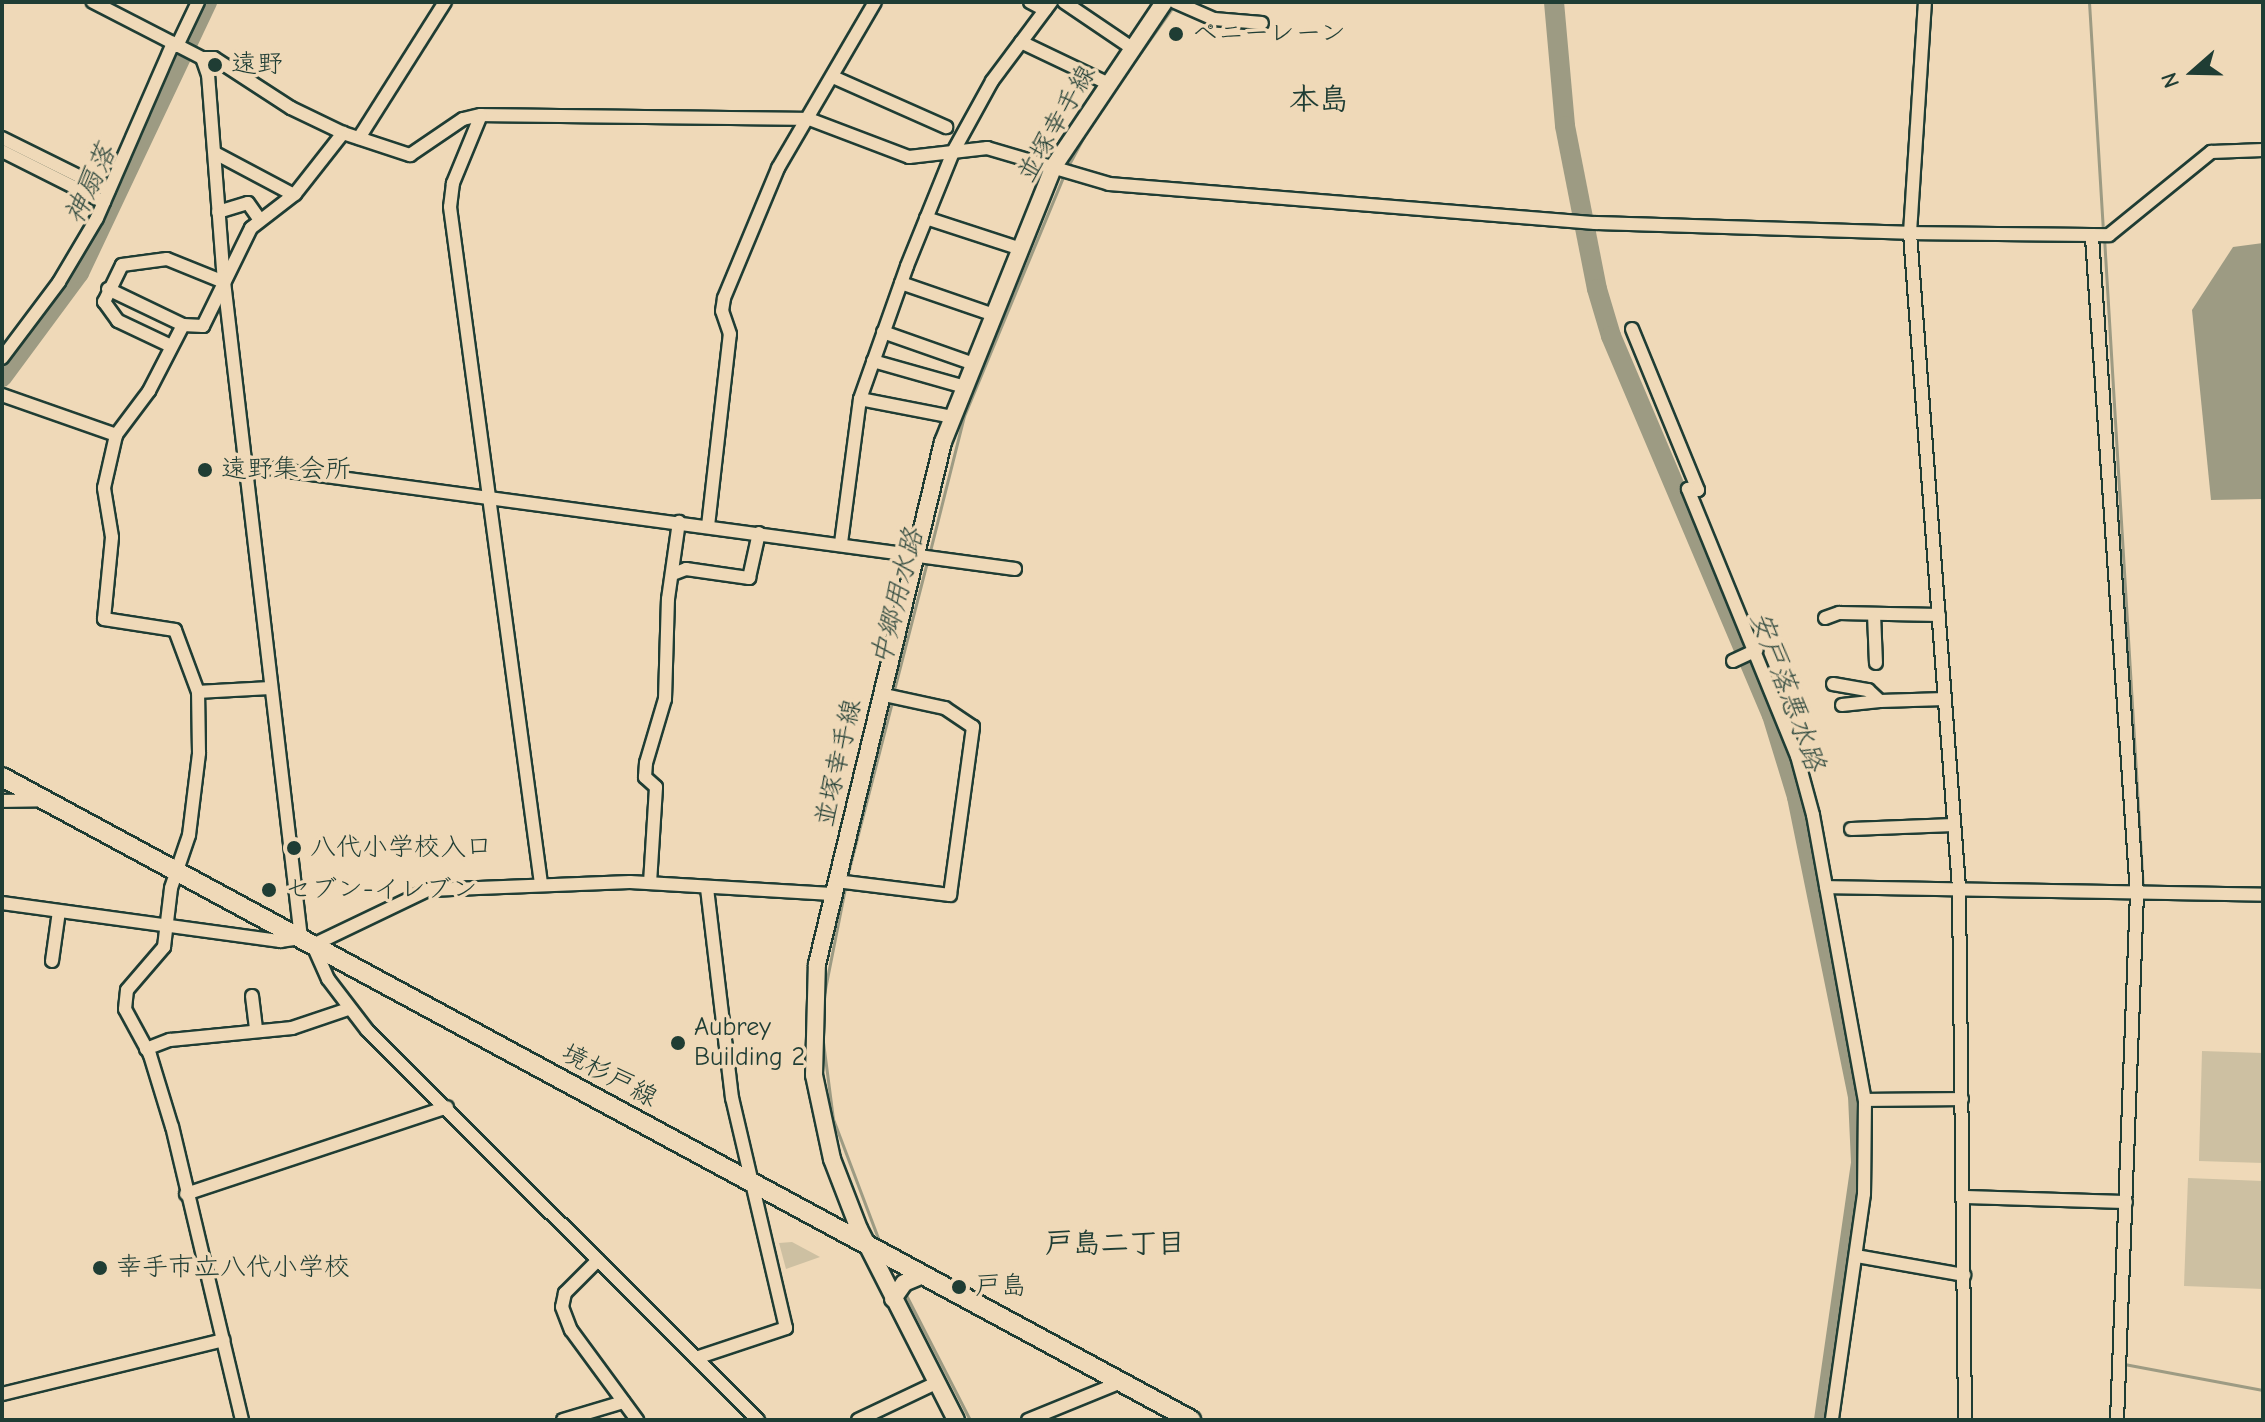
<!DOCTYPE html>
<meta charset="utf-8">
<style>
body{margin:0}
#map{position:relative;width:2265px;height:1422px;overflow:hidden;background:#efd9b8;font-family:"Comic Neue","Klee One",sans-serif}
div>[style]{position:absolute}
.green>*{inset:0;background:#cdc0a2}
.water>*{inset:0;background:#9d9b83}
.stream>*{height:3px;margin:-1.5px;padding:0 1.5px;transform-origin:1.5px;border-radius:1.5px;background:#9d9b83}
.river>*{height:20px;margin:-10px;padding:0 10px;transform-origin:10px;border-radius:10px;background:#9d9b83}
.roads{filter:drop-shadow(2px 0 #1f3d34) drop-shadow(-2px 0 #1f3d34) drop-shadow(0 2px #1f3d34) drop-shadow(0 -2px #1f3d34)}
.street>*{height:12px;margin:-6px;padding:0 6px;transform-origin:6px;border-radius:6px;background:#efd9b8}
.secondary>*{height:16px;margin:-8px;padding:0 8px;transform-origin:8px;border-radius:8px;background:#efd9b8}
.primary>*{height:18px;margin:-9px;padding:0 9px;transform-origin:9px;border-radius:9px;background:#efd9b8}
.dots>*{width:22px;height:22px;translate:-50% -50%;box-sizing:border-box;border:4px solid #efd9b8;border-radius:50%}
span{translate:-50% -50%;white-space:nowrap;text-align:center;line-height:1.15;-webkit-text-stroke:7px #efd9b8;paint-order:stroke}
.poi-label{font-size:26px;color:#1f3d34}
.left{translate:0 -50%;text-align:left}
.street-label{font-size:26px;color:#1f3d34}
.water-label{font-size:28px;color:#324b40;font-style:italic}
.neighbourhood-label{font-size:28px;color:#1f3d34;font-weight:700}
.quarter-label{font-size:30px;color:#1f3d34;font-weight:700}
.frame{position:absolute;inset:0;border:4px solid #1f3d34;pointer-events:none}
.north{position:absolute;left:2153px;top:32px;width:80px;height:80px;-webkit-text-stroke:6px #efd9b8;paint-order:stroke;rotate:250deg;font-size:22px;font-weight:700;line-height:32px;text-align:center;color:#1f3d34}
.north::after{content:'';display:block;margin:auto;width:28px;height:36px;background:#1f3d34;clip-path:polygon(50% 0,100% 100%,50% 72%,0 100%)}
</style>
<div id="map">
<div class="green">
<div style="clip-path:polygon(2202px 1051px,2263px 1053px,2263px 1163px,2199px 1161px)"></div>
<div style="clip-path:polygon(2188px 1178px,2263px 1181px,2263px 1289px,2184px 1286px)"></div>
<div style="clip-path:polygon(792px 1242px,820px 1257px,786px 1269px,779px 1243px)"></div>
</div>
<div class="water">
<div style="clip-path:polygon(2263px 243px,2263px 499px,2211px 500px,2192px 310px,2233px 247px)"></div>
</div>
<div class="stream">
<div style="left:2089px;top:2px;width:228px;rotate:86.5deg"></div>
<div style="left:1119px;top:83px;width:97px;rotate:-54.7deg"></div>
<div style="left:1067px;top:168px;width:36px;rotate:-62deg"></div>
<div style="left:2104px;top:237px;width:653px;rotate:86.58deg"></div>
<div style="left:929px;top:555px;width:143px;rotate:-75.9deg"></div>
<div style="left:964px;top:416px;width:261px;rotate:-67.5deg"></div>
<div style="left:893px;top:694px;width:136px;rotate:-75.6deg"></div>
<div style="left:847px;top:877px;width:181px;rotate:-75.6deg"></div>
<div style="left:824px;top:994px;width:108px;rotate:-78.8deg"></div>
<div style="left:823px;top:1042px;width:78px;rotate:82.6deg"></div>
<div style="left:833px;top:1119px;width:130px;rotate:69.3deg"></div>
<div style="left:905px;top:1293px;width:143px;rotate:62.9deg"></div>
<div style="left:2124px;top:1364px;width:141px;rotate:10.6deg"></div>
<div style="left:2111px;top:1420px;width:85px;rotate:-88deg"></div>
</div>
<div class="river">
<div style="left:1554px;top:2px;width:124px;rotate:84.9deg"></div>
<div style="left:1565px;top:126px;width:166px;rotate:78.9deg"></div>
<div style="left:1597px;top:289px;width:49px;rotate:73.4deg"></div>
<div style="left:1611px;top:336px;width:412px;rotate:67deg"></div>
<div style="left:1772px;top:715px;width:86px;rotate:73deg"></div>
<div style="left:1797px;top:797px;width:305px;rotate:78.5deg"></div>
<div style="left:1858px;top:1096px;width:67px;rotate:87.4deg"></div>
<div style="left:1861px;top:1163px;width:260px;rotate:98.2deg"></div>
<div style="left:2px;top:377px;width:129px;rotate:-53.5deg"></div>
<div style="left:79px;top:273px;width:300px;rotate:-64.7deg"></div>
</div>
<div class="roads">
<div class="street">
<div style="left:1030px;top:2px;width:17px;rotate:28deg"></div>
<div style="left:1064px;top:2px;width:82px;rotate:34.1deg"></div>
<div style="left:1175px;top:2px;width:43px;rotate:23.6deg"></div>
<div style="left:1214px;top:19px;width:48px;rotate:4.8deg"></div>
<div style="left:1021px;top:42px;width:95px;rotate:25.5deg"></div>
<div style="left:177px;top:46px;width:49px;rotate:-64.5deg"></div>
<div style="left:202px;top:58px;width:12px"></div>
<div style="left:214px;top:58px;width:92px;rotate:33deg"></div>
<div style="left:291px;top:108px;width:58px;rotate:25.7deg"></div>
<div style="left:343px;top:133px;width:71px;rotate:18.2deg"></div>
<div style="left:410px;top:155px;width:64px;rotate:-34.2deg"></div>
<div style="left:463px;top:119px;width:18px;rotate:-13deg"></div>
<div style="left:481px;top:115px;width:328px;rotate:0.7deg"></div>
<div style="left:809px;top:119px;width:107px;rotate:20.8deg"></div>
<div style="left:909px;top:157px;width:79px;rotate:-6.6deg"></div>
<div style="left:987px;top:148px;width:127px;rotate:16.4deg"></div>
<div style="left:1109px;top:184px;width:488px;rotate:4.6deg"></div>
<div style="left:1595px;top:223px;width:315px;rotate:1.8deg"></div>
<div style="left:1910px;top:233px;width:231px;rotate:-86.3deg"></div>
<div style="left:833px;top:77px;width:124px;rotate:23.9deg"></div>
<div style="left:481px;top:115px;width:74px;rotate:112.4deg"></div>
<div style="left:453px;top:183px;width:24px;rotate:97deg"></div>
<div style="left:450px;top:207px;width:683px;rotate:82.34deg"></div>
<div style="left:2px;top:138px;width:119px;rotate:26.4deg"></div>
<div style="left:359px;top:138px;width:161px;rotate:-57.7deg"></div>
<div style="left:2px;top:151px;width:114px;rotate:26.6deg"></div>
<div style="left:215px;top:153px;width:89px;rotate:28deg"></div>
<div style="left:218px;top:212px;width:31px;rotate:-17deg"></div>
<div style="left:248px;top:203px;width:19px;rotate:55deg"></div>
<div style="left:926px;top:218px;width:100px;rotate:18.1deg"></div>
<div style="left:2092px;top:237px;width:658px;rotate:86.08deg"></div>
<div style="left:2137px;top:893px;width:527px;rotate:92.17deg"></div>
<div style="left:901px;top:283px;width:98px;rotate:19deg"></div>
<div style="left:108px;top:289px;width:83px;rotate:25.6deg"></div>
<div style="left:1632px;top:329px;width:174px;rotate:67.7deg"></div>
<div style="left:1698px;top:490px;width:10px;rotate:-174deg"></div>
<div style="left:1688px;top:489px;width:288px;rotate:67.8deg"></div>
<div style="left:1797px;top:756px;width:61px;rotate:74.8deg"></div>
<div style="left:1813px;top:815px;width:290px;rotate:79.7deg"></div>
<div style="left:1865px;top:1100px;width:94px;rotate:90.6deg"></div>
<div style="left:1864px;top:1194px;width:228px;rotate:98.1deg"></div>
<div style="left:883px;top:332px;width:96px;rotate:19.4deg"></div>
<div style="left:171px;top:346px;width:59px;rotate:-154.7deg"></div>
<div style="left:118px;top:321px;width:24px;rotate:-126deg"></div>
<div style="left:104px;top:302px;width:41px;rotate:-64.1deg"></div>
<div style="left:122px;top:265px;width:45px;rotate:-7.6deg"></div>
<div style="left:167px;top:259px;width:61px;rotate:22deg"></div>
<div style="left:2px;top:358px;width:95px;rotate:-53.1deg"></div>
<div style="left:59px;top:282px;width:74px;rotate:-59.3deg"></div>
<div style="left:97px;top:218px;width:191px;rotate:-66.5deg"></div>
<div style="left:873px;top:361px;width:96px;rotate:15.8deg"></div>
<div style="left:2px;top:395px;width:121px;rotate:19.3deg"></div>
<div style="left:860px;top:399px;width:95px;rotate:11deg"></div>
<div style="left:244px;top:465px;width:778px;rotate:7.68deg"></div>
<div style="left:708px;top:526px;width:193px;rotate:-83.5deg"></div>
<div style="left:730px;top:334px;width:24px;rotate:-109deg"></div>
<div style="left:722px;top:311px;width:13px;rotate:-81deg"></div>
<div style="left:724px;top:298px;width:141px;rotate:-67.4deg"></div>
<div style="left:778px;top:168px;width:192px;rotate:-59.7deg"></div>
<div style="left:841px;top:543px;width:145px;rotate:-82.5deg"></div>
<div style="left:860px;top:399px;width:141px;rotate:-70.5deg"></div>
<div style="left:907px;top:266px;width:123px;rotate:-68deg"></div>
<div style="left:953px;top:152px;width:81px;rotate:-61.2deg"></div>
<div style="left:992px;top:81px;width:99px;rotate:-53.2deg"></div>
<div style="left:673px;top:574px;width:14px;rotate:-21deg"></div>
<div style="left:686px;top:569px;width:64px;rotate:8.1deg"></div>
<div style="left:749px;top:578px;width:46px;rotate:-77.5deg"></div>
<div style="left:1874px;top:614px;width:49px;rotate:87.7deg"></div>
<div style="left:1825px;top:618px;width:15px;rotate:-20deg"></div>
<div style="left:1839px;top:613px;width:100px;rotate:1.1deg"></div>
<div style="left:1733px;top:661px;width:26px;rotate:-25deg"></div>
<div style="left:1833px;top:684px;width:36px;rotate:10deg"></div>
<div style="left:1868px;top:690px;width:16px;rotate:43deg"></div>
<div style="left:1880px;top:701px;width:65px;rotate:-1.8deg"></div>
<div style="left:198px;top:692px;width:71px;rotate:-3.2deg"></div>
<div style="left:1842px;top:705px;width:38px;rotate:-6deg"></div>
<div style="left:2px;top:801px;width:39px;rotate:-1deg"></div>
<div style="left:1851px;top:829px;width:103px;rotate:-2.2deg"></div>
<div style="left:836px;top:881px;width:115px;rotate:7deg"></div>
<div style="left:950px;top:895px;width:170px;rotate:-82.2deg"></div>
<div style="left:973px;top:727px;width:34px;rotate:-146deg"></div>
<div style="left:945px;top:708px;width:66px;rotate:-167.8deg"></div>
<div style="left:650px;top:883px;width:96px;rotate:-86.4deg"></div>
<div style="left:656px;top:787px;width:15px;rotate:-138deg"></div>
<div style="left:645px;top:777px;width:14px;rotate:-86deg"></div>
<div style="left:646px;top:763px;width:67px;rotate:-73.5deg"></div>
<div style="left:665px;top:699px;width:100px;rotate:-88.3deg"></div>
<div style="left:668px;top:599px;width:78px;rotate:-81.9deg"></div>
<div style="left:1826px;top:887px;width:437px;rotate:1deg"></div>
<div style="left:2px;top:903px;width:281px;rotate:7.8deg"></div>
<div style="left:280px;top:941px;width:21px;rotate:-8deg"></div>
<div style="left:301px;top:938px;width:661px;rotate:-96.69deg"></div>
<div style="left:224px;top:282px;width:208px;rotate:-94.4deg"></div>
<div style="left:208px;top:75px;width:18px;rotate:-109deg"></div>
<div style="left:202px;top:58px;width:123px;rotate:-152.8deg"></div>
<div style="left:52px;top:961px;width:50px;rotate:-82deg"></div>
<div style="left:252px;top:996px;width:35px;rotate:83deg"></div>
<div style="left:146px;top:1049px;width:26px;rotate:-21deg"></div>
<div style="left:170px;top:1040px;width:123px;rotate:-5.6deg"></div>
<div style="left:292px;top:1028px;width:59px;rotate:-18.7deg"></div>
<div style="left:1865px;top:1100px;width:97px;rotate:-0.6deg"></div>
<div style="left:186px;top:1194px;width:275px;rotate:-18.4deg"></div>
<div style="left:1964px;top:1197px;width:162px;rotate:1.8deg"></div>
<div style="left:1856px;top:1256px;width:110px;rotate:10deg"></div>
<div style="left:598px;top:1260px;width:47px;rotate:135deg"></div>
<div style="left:565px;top:1293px;width:14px;rotate:102deg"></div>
<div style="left:562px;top:1307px;width:25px;rotate:69deg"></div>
<div style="left:571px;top:1330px;width:112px;rotate:53.7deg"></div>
<div style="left:696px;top:1358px;width:95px;rotate:-18.4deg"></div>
<div style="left:786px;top:1328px;width:236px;rotate:-103.2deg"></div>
<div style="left:732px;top:1098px;width:212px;rotate:-96.8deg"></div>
<div style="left:2px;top:1394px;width:228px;rotate:-13.7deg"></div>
<div style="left:242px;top:1420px;width:301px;rotate:-103.4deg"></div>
<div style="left:172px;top:1127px;width:75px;rotate:-107deg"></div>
<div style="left:150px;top:1055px;width:52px;rotate:-118.5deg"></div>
<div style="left:125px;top:1009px;width:19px;rotate:-84deg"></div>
<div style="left:127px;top:990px;width:57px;rotate:-49.3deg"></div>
<div style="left:164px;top:947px;width:59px;rotate:-83.2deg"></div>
<div style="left:171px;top:888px;width:56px;rotate:-71.2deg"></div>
<div style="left:189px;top:835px;width:83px;rotate:-83deg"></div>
<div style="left:199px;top:753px;width:61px;rotate:-90.9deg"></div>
<div style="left:198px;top:692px;width:66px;rotate:-110.4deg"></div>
<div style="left:175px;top:630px;width:72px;rotate:-171.2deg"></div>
<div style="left:104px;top:619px;width:82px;rotate:-84.4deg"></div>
<div style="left:112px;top:537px;width:50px;rotate:-99.3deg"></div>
<div style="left:104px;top:488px;width:54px;rotate:-77.2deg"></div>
<div style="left:116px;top:435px;width:55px;rotate:-53.1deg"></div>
<div style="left:149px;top:391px;width:74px;rotate:-62.7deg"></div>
<div style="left:183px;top:325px;width:20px;rotate:3deg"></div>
<div style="left:203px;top:326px;width:109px;rotate:-63.9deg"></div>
<div style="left:251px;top:228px;width:56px;rotate:-37.7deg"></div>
<div style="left:295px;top:194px;width:78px;rotate:-51.8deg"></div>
<div style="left:563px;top:1420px;width:63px;rotate:-16.7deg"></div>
<div style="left:758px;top:1420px;width:552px;rotate:-135.07deg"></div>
<div style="left:367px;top:1030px;width:64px;rotate:-127.4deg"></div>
<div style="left:328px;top:979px;width:37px;rotate:-114deg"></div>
<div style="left:313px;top:945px;width:127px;rotate:-25.6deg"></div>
<div style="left:428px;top:890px;width:202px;rotate:-2.3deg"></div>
<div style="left:630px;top:882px;width:202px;rotate:3.4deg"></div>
<div style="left:858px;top:1420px;width:86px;rotate:-25.4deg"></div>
<div style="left:1028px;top:1420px;width:100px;rotate:-22.2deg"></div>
<div style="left:1965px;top:1420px;width:532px;rotate:-90.65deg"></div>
<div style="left:1959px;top:888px;width:657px;rotate:-94.28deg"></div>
<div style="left:1910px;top:233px;width:199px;rotate:0.6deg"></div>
<div style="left:2109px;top:235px;width:132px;rotate:-39.1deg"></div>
<div style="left:2211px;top:152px;width:52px;rotate:-2.2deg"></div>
</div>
<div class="secondary">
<div style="left:893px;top:1299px;width:19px;rotate:-55deg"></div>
<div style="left:904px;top:1283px;width:21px;rotate:-23deg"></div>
<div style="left:956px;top:1420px;width:214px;rotate:-116.9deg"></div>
<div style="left:859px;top:1229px;width:75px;rotate:-111.1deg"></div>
<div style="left:832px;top:1159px;width:86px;rotate:-102.1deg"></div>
<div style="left:814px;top:1075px;width:111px;rotate:-88.5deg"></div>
<div style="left:817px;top:964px;width:537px;rotate:-76.43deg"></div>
<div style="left:943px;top:442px;width:297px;rotate:-68.1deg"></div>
<div style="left:1054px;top:166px;width:197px;rotate:-56.1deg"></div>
</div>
<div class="primary">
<div style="left:2px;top:777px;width:1352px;rotate:28.4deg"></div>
</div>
</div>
<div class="dots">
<div style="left:1176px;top:34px;background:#1f3d34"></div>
<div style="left:215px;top:65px;background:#1f3d34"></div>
<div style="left:205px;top:470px;background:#1f3d34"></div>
<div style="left:294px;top:848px;background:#1f3d34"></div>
<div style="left:269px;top:890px;background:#1f3d34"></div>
<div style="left:678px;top:1043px;background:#1f3d34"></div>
<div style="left:100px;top:1268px;background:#1f3d34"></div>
<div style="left:959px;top:1287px;background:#1f3d34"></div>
</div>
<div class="poi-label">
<span class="left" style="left:1192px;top:34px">ペニーレーン</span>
<span class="left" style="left:231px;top:65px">遠野</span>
<span class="left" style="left:221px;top:470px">遠野集会所</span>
<span class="left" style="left:310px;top:848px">八代小学校入口</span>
<span class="left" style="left:285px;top:890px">セブン-イレブン</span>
<span class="left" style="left:694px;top:1043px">Aubrey<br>Building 2</span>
<span class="left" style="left:116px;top:1268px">幸手市立八代小学校</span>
<span class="left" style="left:975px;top:1287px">戸島</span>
</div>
<div class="street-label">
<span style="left:1057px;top:124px;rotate:-60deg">並塚幸手線</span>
<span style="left:839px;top:763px;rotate:-77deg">並塚幸手線</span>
<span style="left:609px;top:1076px;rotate:28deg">境杉戸線</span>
</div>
<div class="water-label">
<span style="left:90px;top:184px;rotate:-65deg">神扇落</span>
<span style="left:897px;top:597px;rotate:-76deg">中郷用水路</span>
<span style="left:1788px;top:691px;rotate:70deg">安戸落悪水路</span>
</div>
<div class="neighbourhood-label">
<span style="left:1115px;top:1243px">戸島二丁目</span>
</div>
<div class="quarter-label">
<span style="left:1319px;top:100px">本島</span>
</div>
<div class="frame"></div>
<div class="north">N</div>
</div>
